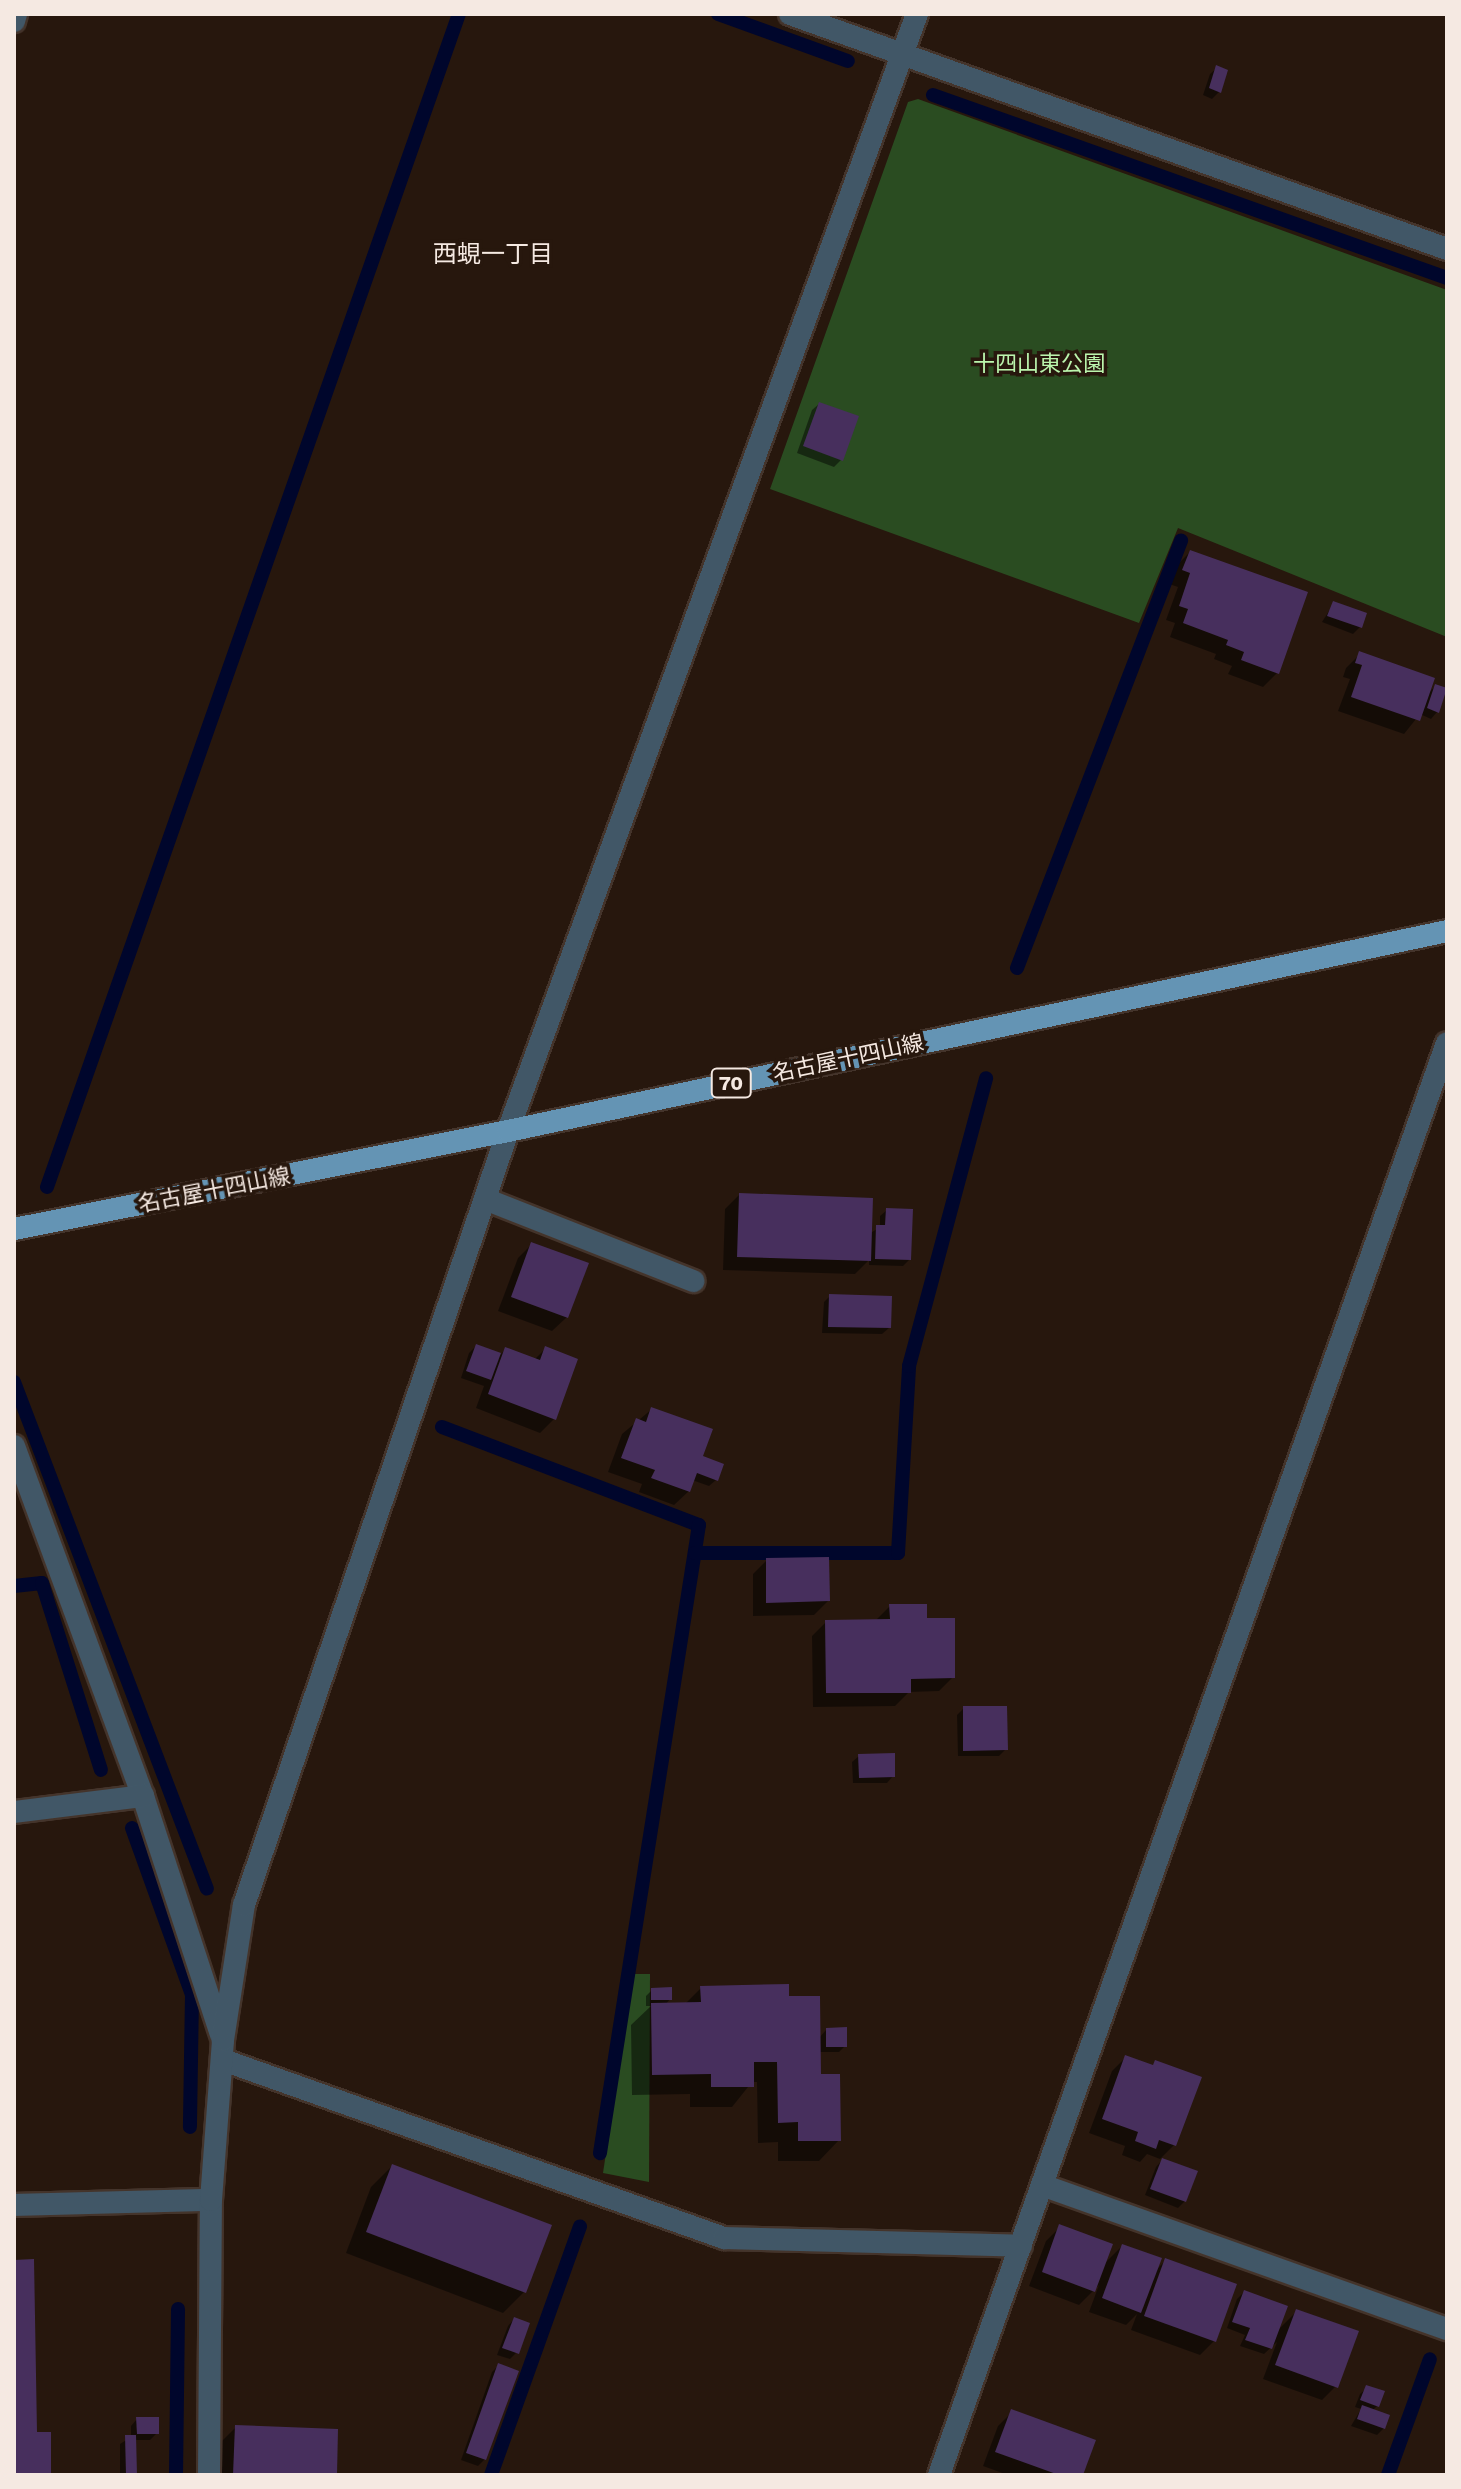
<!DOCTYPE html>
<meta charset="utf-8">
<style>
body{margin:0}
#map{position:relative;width:1461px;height:2489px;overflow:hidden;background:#27170d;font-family:"Work Sans","Noto Sans JP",sans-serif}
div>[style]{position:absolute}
.green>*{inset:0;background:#2a4c21}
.shadow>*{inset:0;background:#0007}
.stream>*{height:14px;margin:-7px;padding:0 7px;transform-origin:7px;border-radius:7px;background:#00062c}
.building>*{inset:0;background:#472f5d}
.roads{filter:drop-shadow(2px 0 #44342b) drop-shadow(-2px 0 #44342b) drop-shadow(0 2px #44342b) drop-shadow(0 -2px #44342b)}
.service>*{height:22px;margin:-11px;padding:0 11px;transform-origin:11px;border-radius:11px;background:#415767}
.minor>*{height:22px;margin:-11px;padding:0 11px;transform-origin:11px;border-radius:11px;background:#415767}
.primary>*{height:22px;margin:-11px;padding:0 11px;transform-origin:11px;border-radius:11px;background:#6494b4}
span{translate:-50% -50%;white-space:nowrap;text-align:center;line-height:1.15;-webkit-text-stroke:7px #27170d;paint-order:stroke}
.shield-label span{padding:2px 6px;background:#27170d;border:2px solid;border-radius:6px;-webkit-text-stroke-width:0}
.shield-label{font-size:20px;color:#f5e9e2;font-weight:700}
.park-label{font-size:22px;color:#bbf5ad}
.street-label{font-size:22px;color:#f5e9e2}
.neighbourhood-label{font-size:24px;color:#f5e9e2}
.frame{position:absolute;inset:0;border:16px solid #f5e9e2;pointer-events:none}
</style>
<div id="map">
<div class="green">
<div style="clip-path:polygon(918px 99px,1447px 290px,1447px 637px,1178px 528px,1139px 623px,770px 489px,908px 102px)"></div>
<div style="clip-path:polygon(633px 1974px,650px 1974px,649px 2182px,603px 2173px)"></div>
</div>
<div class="shadow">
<div style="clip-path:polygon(1217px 68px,1219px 92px,1212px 99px,1203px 95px,1210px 74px)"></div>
<div style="clip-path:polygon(819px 404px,841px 460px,834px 467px,797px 453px,812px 410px)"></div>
<div style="clip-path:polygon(1190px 552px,1277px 673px,1263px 687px,1228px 674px,1232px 666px,1214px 659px,1216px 654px,1170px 637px,1175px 623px,1166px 620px,1178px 587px,1169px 584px,1176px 566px)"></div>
<div style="clip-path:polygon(1334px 603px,1360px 627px,1353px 634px,1322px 622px)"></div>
<div style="clip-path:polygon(1360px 654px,1426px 695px,1436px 686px,1437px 712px,1431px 719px,1420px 714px,1404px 734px,1338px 711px,1350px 679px,1343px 677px,1346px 668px)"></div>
<div style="clip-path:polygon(739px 1195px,869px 1234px,880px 1227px,880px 1216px,887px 1210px,909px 1260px,903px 1266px,869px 1265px,869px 1260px,855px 1274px,723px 1270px,725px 1209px)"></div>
<div style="clip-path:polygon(532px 1244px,567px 1317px,552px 1331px,498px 1311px,518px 1258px)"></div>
<div style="clip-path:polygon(830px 1296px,889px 1328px,882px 1334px,822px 1333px,824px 1302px)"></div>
<div style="clip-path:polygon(476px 1346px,500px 1355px,506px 1349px,534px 1360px,545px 1349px,554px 1419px,540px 1433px,476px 1408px,484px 1386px,461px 1378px,469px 1353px)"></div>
<div style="clip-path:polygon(652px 1409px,698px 1466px,716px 1480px,709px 1486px,692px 1480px,689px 1491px,674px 1505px,639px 1492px,642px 1484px,608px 1472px,622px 1434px)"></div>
<div style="clip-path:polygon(767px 1560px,828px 1601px,814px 1615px,753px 1616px,753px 1574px)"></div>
<div style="clip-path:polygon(890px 1606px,925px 1620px,953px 1677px,939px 1691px,909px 1692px,895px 1706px,813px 1707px,812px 1636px,826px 1622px,875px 1621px)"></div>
<div style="clip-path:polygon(964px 1708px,1006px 1749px,999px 1756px,958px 1756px,957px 1715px)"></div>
<div style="clip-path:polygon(859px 1756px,893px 1776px,887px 1783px,853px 1783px,852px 1762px)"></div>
<div style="clip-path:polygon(701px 1988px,787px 1998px,819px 2038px,826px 2030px,845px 2046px,839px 2052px,819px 2052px,819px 2076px,839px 2140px,819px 2161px,778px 2161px,778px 2142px,758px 2143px,757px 2082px,752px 2082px,732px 2107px,690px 2107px,690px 2094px,632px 2095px,631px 2025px,651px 2006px,646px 2006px,646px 1996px,652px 1990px,670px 1999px,666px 2004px,685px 2004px)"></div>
<div style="clip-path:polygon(1126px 2057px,1151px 2067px,1156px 2062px,1174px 2145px,1160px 2159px,1147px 2154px,1140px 2162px,1122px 2155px,1125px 2146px,1089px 2133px,1112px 2071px)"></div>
<div style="clip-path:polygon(1162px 2160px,1185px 2201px,1178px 2208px,1145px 2195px,1156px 2167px)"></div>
<div style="clip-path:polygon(392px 2166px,524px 2292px,503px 2313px,346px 2253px,371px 2187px)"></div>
<div style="clip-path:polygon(1060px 2227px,1102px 2266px,1122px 2246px,1155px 2271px,1166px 2260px,1214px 2341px,1200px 2355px,1131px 2330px,1137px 2314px,1126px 2325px,1089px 2312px,1099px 2285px,1079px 2305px,1029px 2286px,1046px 2241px)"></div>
<div style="clip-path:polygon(1244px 2292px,1277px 2331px,1297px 2311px,1336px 2386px,1322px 2400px,1263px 2379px,1277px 2342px,1264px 2354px,1240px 2346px,1245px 2335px,1227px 2328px,1237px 2299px)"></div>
<div style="clip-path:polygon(514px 2319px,517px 2352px,510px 2359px,497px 2355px,508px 2326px)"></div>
<div style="clip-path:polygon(499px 2365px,485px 2459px,478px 2466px,461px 2460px,492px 2372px)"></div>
<div style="clip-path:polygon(1367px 2388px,1377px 2406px,1372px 2411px,1384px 2428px,1377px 2435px,1351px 2426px,1361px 2409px,1355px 2407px,1360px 2394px)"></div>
<div style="clip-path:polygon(1012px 2412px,1080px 2475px,1008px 2475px,983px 2466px,998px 2426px)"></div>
<div style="clip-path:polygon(137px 2419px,157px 2433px,150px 2440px,134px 2440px,135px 2475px,120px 2475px,120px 2444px,131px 2437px,131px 2426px)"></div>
<div style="clip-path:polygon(236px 2427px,335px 2475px,214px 2475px,215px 2448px)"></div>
</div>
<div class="stream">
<div style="left:718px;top:14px;width:138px;rotate:19.9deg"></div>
<div style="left:933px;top:95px;width:546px;rotate:19.6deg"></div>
<div style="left:1017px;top:968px;width:458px;rotate:-69deg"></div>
<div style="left:47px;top:1187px;width:1243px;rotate:-70.65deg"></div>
<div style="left:14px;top:1382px;width:542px;rotate:69.16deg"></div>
<div style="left:442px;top:1427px;width:275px;rotate:20.9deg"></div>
<div style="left:699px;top:1525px;width:636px;rotate:98.96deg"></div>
<div style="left:695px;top:1553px;width:203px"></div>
<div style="left:898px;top:1553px;width:187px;rotate:-86.6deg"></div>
<div style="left:909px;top:1366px;width:298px;rotate:-75deg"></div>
<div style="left:14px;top:1586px;width:28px;rotate:-6deg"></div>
<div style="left:42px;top:1583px;width:196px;rotate:72.5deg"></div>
<div style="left:132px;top:1828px;width:177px;rotate:70.2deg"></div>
<div style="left:192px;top:1995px;width:132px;rotate:90.9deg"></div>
<div style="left:176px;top:2475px;width:166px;rotate:-89.3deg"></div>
<div style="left:491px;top:2475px;width:264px;rotate:-70.3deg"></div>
<div style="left:1388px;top:2475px;width:123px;rotate:-70.1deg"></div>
</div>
<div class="building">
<div style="clip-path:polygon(1216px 65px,1228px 70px,1221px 93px,1209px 88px)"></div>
<div style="clip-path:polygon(819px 402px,859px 416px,843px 461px,803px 446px)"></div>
<div style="clip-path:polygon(1190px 550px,1308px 592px,1279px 674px,1241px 660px,1244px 652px,1226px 645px,1228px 640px,1183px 623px,1188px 609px,1179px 606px,1190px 573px,1182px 570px)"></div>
<div style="clip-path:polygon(1333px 601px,1367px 613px,1362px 628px,1327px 616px)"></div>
<div style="clip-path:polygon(1359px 651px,1435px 678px,1420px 721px,1351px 697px,1362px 665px,1355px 663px)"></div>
<div style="clip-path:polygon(1435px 684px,1447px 688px,1439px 713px,1427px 708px)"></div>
<div style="clip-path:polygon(739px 1193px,873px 1198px,871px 1261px,737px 1257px)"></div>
<div style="clip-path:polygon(886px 1208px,913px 1209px,911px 1260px,875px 1259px,876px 1225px,885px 1225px)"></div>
<div style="clip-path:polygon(531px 1242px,589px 1263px,568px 1318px,511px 1297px)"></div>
<div style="clip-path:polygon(829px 1294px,892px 1296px,891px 1328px,828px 1327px)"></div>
<div style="clip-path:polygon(476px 1344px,501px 1353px,491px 1380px,466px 1371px)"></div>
<div style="clip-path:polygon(545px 1346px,578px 1359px,556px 1420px,488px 1394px,505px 1347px,540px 1360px)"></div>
<div style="clip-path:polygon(651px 1407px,713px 1429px,703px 1456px,724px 1464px,718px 1481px,697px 1473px,690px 1492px,651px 1478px,655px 1470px,621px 1458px,636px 1418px,646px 1422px)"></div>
<div style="clip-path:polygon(829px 1557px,830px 1601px,766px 1603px,766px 1558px)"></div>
<div style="clip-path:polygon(889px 1604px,927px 1604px,927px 1618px,955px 1618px,955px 1678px,911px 1679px,911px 1693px,826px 1693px,825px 1620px,890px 1619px)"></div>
<div style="clip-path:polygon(963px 1706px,1007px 1706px,1008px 1750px,963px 1751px)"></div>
<div style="clip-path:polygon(895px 1753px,895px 1777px,859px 1778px,858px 1754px)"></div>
<div style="clip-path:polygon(789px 1984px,789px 1996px,820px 1996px,821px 2074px,840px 2074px,841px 2141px,798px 2141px,798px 2122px,778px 2123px,777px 2062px,754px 2062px,754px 2087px,711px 2087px,711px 2074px,652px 2075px,651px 2003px,701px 2002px,700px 1986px)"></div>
<div style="clip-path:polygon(672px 1987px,672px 2000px,651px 2000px,651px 1988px)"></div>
<div style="clip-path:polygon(847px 2027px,847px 2047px,826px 2047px,826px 2028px)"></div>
<div style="clip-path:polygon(1125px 2055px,1153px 2065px,1155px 2060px,1202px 2077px,1176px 2146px,1159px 2140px,1156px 2149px,1135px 2141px,1138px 2132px,1102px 2119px)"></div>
<div style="clip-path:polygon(1162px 2158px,1198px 2171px,1186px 2202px,1150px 2189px)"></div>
<div style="clip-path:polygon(392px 2164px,552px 2225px,526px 2293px,366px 2232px)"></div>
<div style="clip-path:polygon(1059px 2224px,1113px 2244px,1095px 2292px,1042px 2272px)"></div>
<div style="clip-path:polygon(1122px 2244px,1162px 2258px,1141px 2313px,1102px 2298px)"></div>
<div style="clip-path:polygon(1165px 2258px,1237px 2284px,1216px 2342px,1144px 2316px)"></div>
<div style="clip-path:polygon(34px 2259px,37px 2432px,51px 2432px,51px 2475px,14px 2475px,14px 2260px)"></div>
<div style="clip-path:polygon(1244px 2290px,1288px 2306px,1272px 2349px,1245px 2340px,1250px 2328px,1232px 2322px)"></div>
<div style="clip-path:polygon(1296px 2309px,1359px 2331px,1338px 2388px,1275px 2365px)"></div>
<div style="clip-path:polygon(514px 2317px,530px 2323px,519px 2354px,502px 2348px)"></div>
<div style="clip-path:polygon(498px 2363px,519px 2371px,486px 2460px,466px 2453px)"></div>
<div style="clip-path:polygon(1366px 2385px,1385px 2391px,1379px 2407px,1360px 2400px)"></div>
<div style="clip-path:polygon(1362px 2405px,1390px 2415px,1385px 2429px,1357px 2419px)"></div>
<div style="clip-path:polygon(1011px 2409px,1096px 2440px,1083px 2475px,1059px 2475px,995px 2452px)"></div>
<div style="clip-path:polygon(136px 2417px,159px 2417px,159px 2434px,137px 2434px)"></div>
<div style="clip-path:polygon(235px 2425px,338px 2429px,337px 2475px,233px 2475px)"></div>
<div style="clip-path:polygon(125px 2435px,136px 2435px,137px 2475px,126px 2475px)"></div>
</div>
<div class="roads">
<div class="service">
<div style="left:485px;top:1199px;width:224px;rotate:21.5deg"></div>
</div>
<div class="minor">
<div style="left:790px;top:14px;width:698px;rotate:19.68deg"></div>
<div style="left:14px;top:21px;width:7px;rotate:-74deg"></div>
<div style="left:14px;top:1446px;width:373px;rotate:69.8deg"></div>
<div style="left:143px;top:1796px;width:251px;rotate:71.9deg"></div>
<div style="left:14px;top:1812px;width:130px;rotate:-7.1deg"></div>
<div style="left:223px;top:2060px;width:532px;rotate:19.56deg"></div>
<div style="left:724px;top:2238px;width:297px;rotate:1.5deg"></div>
<div style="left:1042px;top:2185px;width:430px;rotate:19.6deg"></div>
<div style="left:14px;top:2205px;width:197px;rotate:-1.5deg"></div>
<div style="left:209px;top:2475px;width:275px;rotate:-89.6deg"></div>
<div style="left:211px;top:2200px;width:160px;rotate:-85.7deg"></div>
<div style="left:223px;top:2040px;width:137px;rotate:-81.2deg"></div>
<div style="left:244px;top:1905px;width:818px;rotate:-71.17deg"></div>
<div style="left:508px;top:1131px;width:1190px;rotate:-69.89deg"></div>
<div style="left:939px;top:2475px;width:1519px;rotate:-70.47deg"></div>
</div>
<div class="primary">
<div style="left:14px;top:1229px;width:504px;rotate:-11.22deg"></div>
<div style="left:508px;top:1131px;width:960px;rotate:-12.02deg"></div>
</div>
</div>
<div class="shield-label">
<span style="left:731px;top:1083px">70</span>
</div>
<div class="park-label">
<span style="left:1039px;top:364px">十四山東公園</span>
</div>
<div class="street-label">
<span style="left:848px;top:1058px;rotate:-12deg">名古屋十四山線</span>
<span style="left:214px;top:1190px;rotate:-11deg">名古屋十四山線</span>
</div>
<div class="neighbourhood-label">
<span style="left:493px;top:255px">西蜆一丁目</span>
</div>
<div class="frame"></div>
</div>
